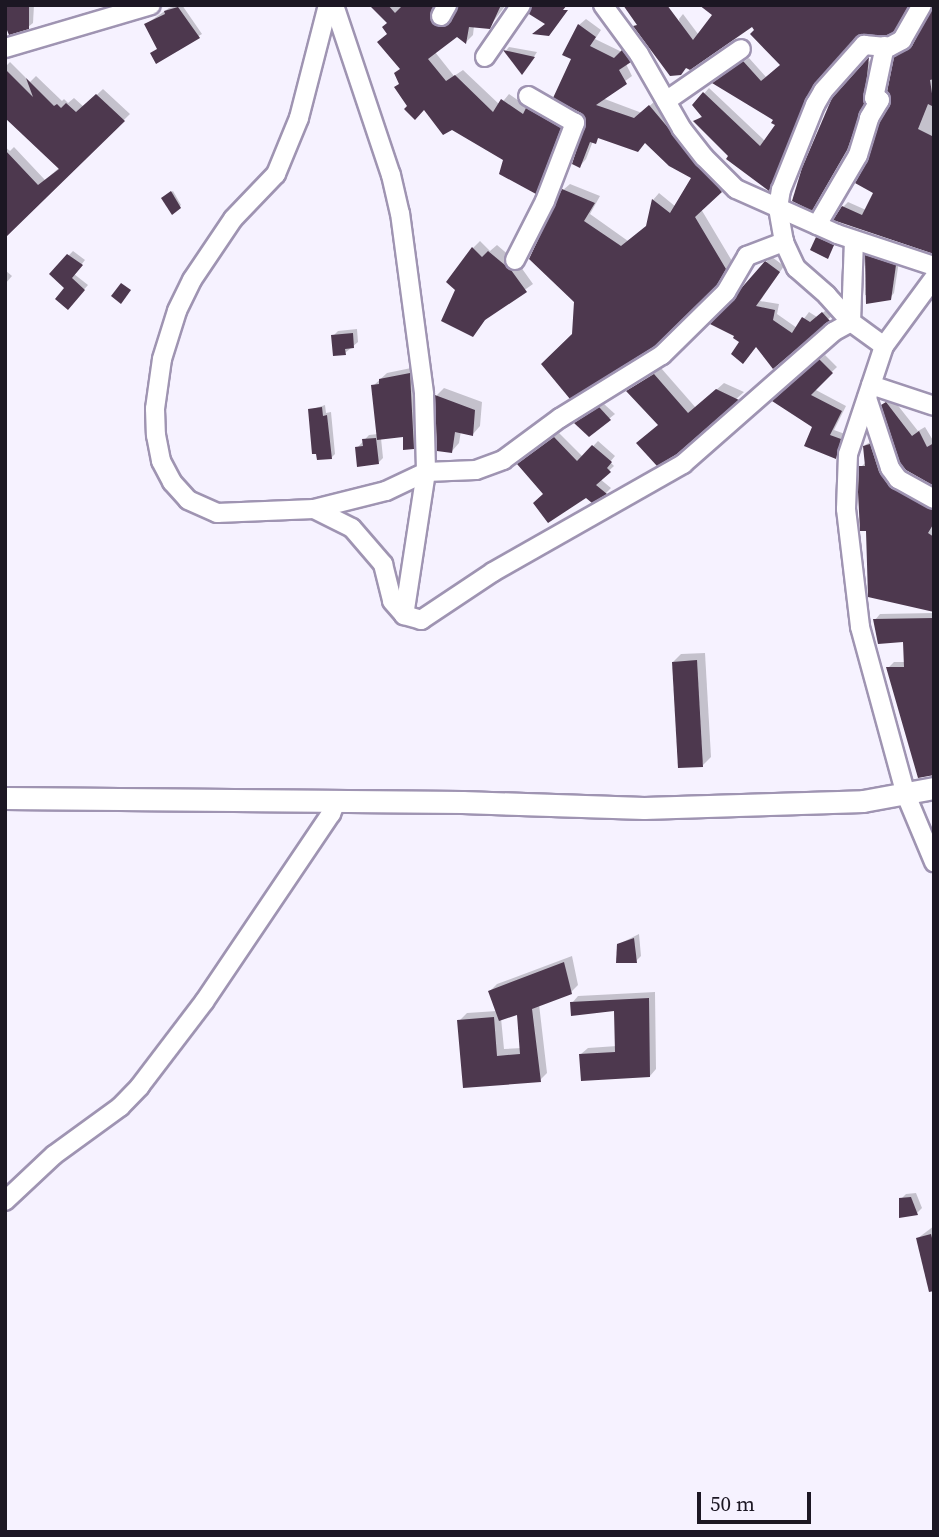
<!DOCTYPE html>
<style>
body{margin:0}
#map{position:relative;width:939px;height:1537px;overflow:hidden;background:#f6f2ff;font-family:"Source Serif 4",serif}
div>[style]{position:absolute}
.shadow>*{inset:0;background:#0003}
.building>*{inset:0;background:#4d384e}
.roads{filter:drop-shadow(2px 0 #9f94b2) drop-shadow(-2px 0 #9f94b2) drop-shadow(0 2px #9f94b2) drop-shadow(0 -2px #9f94b2)}
.minor>*{height:18px;margin:-9px;padding:0 9px;transform-origin:9px;border-radius:9px;background:#fff}
.tertiary>*{height:21px;margin:-10.5px;padding:0 10.5px;transform-origin:10.5px;border-radius:10.5px;background:#fff}
span{translate:-50% -50%;white-space:nowrap;text-align:center;line-height:1.15;-webkit-text-stroke:7px #f6f2ff;paint-order:stroke}
.frame{position:absolute;inset:0;border:7px solid #1c1723;pointer-events:none}
.scale{position:absolute;left:697px;top:1492px;width:114px;height:32px;box-sizing:border-box;border:4px solid #1c1723;border-top:0;padding-left:9px;font-size:21px;line-height:24px;white-space:nowrap;color:#1c1723;-webkit-text-stroke:5px #f6f2ff;paint-order:stroke}
</style>
<div id="map">
<div class="shadow">
<div style="clip-path:polygon(5px 5px,34px 5px,33px 23px,28px 27px)"></div>
<div style="clip-path:polygon(182px 5px,202px 34px,157px 61px,158px 49px,149px 22px,169px 8px)"></div>
<div style="clip-path:polygon(372px 5px,437px 5px,438px 16px,448px 21px,454px 18px,460px 5px,506px 5px,489px 27px,474px 26px,473px 35px,466px 42px,457px 35px,435px 52px,454px 76px,463px 70px,500px 105px,509px 94px,529px 108px,534px 103px,567px 121px,542px 185px,535px 192px,505px 159px,424px 108px,409px 106px,401px 83px,402px 68px,389px 33px,389px 23px)"></div>
<div style="clip-path:polygon(710px 5px,909px 5px,893px 30px,856px 35px,819px 76px,769px 189px,730px 156px,696px 121px,703px 115px,694px 105px,709px 88px,766px 142px,777px 125px,776px 119px,719px 78px,749px 58px,766px 77px,782px 65px,752px 25px,715px 14px)"></div>
<div style="clip-path:polygon(934px 11px,934px 252px,843px 207px,848px 202px,866px 210px,875px 192px,870px 161px,920px 43px,916px 41px)"></div>
<div style="clip-path:polygon(683px 14px,701px 38px,687px 66px,679px 19px)"></div>
<div style="clip-path:polygon(586px 19px,601px 30px,595px 39px,622px 52px,630px 45px,636px 55px,626px 64px,632px 76px,602px 98px,642px 113px,656px 100px,727px 184px,701px 209px,732px 261px,723px 276px,654px 345px,573px 334px,575px 301px,563px 190px,570px 184px,600px 196px,590px 214px,628px 241px,648px 225px,653px 200px,659px 193px,676px 207px,693px 177px,645px 141px,600px 137px,593px 141px,586px 159px,580px 166px,588px 121px,582px 112px,574px 58px,579px 25px)"></div>
<div style="clip-path:polygon(509px 47px,537px 52px,526px 69px,505px 52px)"></div>
<div style="clip-path:polygon(874px 56px,869px 97px,852px 143px,812px 208px,834px 99px)"></div>
<div style="clip-path:polygon(10px 62px,30px 82px,36px 76px,62px 101px,64px 99px,68px 103px,74px 98px,84px 107px,103px 89px,130px 114px,5px 237px,5px 147px,10px 151px,14px 147px,45px 180px,60px 167px,5px 115px,5px 67px)"></div>
<div style="clip-path:polygon(173px 191px,181px 205px,172px 213px,165px 196px)"></div>
<div style="clip-path:polygon(820px 236px,835px 243px,829px 255px,818px 238px)"></div>
<div style="clip-path:polygon(480px 241px,490px 251px,497px 245px,518px 263px,533px 284px,488px 316px,473px 335px,473px 248px)"></div>
<div style="clip-path:polygon(73px 251px,85px 260px,74px 274px,88px 285px,72px 303px,66px 288px,51px 274px)"></div>
<div style="clip-path:polygon(871px 252px,899px 261px,894px 293px,890px 298px,865px 295px,867px 256px)"></div>
<div style="clip-path:polygon(772px 257px,784px 266px,760px 301px,779px 304px,777px 314px,797px 328px,809px 312px,817px 317px,829px 308px,834px 314px,774px 367px,757px 346px,742px 342px,766px 262px)"></div>
<div style="clip-path:polygon(5px 270px,12px 276px,5px 284px)"></div>
<div style="clip-path:polygon(357px 329px,358px 342px,345px 353px,333px 336px,338px 331px)"></div>
<div style="clip-path:polygon(825px 355px,837px 367px,814px 389px,846px 406px,834px 430px,845px 434px,841px 452px,836px 457px,814px 426px,779px 396px)"></div>
<div style="clip-path:polygon(416px 367px,420px 441px,413px 448px,404px 435px,381px 438px,383px 458px,378px 463px,357px 448px,369px 435px,378px 434px,373px 386px,387px 373px)"></div>
<div style="clip-path:polygon(661px 368px,696px 408px,724px 383px,744px 392px,676px 453px,660px 425px,628px 391px)"></div>
<div style="clip-path:polygon(444px 388px,482px 402px,480px 426px,473px 434px,461px 431px,459px 443px,452px 451px,439px 449px,437px 395px)"></div>
<div style="clip-path:polygon(892px 398px,918px 431px,925px 427px,934px 442px,934px 484px,883px 405px)"></div>
<div style="clip-path:polygon(604px 404px,615px 414px,589px 435px,577px 423px)"></div>
<div style="clip-path:polygon(325px 405px,326px 413px,331px 412px,335px 454px,331px 458px,310px 410px)"></div>
<div style="clip-path:polygon(559px 433px,583px 457px,598px 441px,615px 456px,610px 462px,614px 466px,600px 479px,611px 488px,606px 493px,592px 501px,587px 495px,545px 494px,524px 459px)"></div>
<div style="clip-path:polygon(876px 439px,885px 466px,934px 502px,934px 610px,868px 530px,861px 467px,867px 461px,865px 445px)"></div>
<div style="clip-path:polygon(934px 613px,934px 775px,919px 776px,888px 668px,894px 662px,905px 662px,905px 640px,875px 620px,880px 614px)"></div>
<div style="clip-path:polygon(705px 653px,711px 757px,703px 765px,673px 662px,681px 654px)"></div>
<div style="clip-path:polygon(639px 934px,641px 956px,636px 961px,619px 944px)"></div>
<div style="clip-path:polygon(evenodd,572px 956px,578px 985px,571px 992px,539px 1004px,547px 1073px,540px 1080px,464px 1086px,459px 1021px,467px 1013px,497px 1011px,490px 991px,497px 984px,572px 956px,518px 1012px,522px 1048px,504px 1049px,501px 1018px,518px 1012px)"></div>
<div style="clip-path:polygon(655px 992px,656px 1069px,650px 1076px,581px 1054px,588px 1048px,617px 1046px,616px 1009px,572px 1003px,578px 996px)"></div>
<div style="clip-path:polygon(916px 1193px,922px 1208px,917px 1213px,901px 1216px,901px 1199px,906px 1194px)"></div>
<div style="clip-path:polygon(934px 1226px,934px 1295px,918px 1238px)"></div>
</div>
<div class="building">
<div style="clip-path:polygon(5px 5px,29px 5px,29px 29px,9px 35px,5px 25px)"></div>
<div style="clip-path:polygon(369px 5px,388px 5px,395px 13px,403px 5px,434px 5px,431px 21px,441px 27px,451px 22px,458px 5px,501px 5px,490px 29px,469px 27px,466px 44px,457px 37px,428px 59px,446px 81px,455px 75px,493px 112px,501px 99px,523px 114px,526px 108px,561px 128px,536px 194px,499px 174px,503px 160px,452px 130px,443px 135px,424px 110px,415px 120px,404px 109px,407px 106px,394px 87px,399px 84px,394px 73px,400px 69px,377px 42px,387px 34px,382px 27px,387px 23px)"></div>
<div style="clip-path:polygon(532px 5px,567px 5px,563px 10px,568px 10px,549px 36px,532px 34px,545px 24px,529px 14px)"></div>
<div style="clip-path:polygon(623px 5px,667px 5px,693px 40px,712px 15px,699px 5px,909px 5px,894px 32px,887px 35px,859px 35px,815px 83px,805px 101px,769px 191px,726px 159px,728px 156px,693px 121px,702px 117px,692px 105px,703px 92px,760px 146px,775px 125px,771px 123px,773px 120px,712px 83px,743px 61px,761px 81px,780px 65px,750px 34px,754px 30px,752px 27px,690px 70px,686px 68px,681px 75px,670px 76px,633px 26px,637px 25px)"></div>
<div style="clip-path:polygon(933px 5px,934px 79px,930px 80px,934px 107px,928px 104px,918px 129px,934px 137px,934px 254px,833px 220px,842px 206px,862px 215px,873px 193px,855px 183px,868px 160px,879px 123px,890px 105px,891px 99px,887px 92px,894px 57px,912px 46px)"></div>
<div style="clip-path:polygon(178px 7px,200px 38px,156px 64px,150px 53px,157px 49px,144px 24px,165px 14px,164px 11px)"></div>
<div style="clip-path:polygon(578px 24px,596px 37px,590px 46px,614px 58px,622px 50px,631px 62px,619px 70px,627px 84px,596px 105px,634px 118px,649px 105px,722px 192px,695px 217px,726px 269px,717px 285px,655px 346px,570px 399px,541px 364px,572px 334px,574px 302px,529px 259px,562px 189px,595px 203px,584px 221px,621px 246px,646px 226px,652px 199px,670px 213px,691px 178px,669px 166px,645px 143px,638px 152px,598px 138px,596px 144px,590px 142px,580px 168px,572px 164px,586px 121px,581px 113px,553px 98px,571px 59px,562px 55px)"></div>
<div style="clip-path:polygon(503px 50px,535px 57px,522px 75px)"></div>
<div style="clip-path:polygon(869px 57px,864px 104px,847px 150px,812px 211px,792px 201px,802px 168px,832px 98px)"></div>
<div style="clip-path:polygon(5px 69px,33px 97px,26px 78px,54px 106px,57px 104px,61px 108px,66px 103px,76px 112px,96px 94px,125px 121px,5px 238px,5px 150px,38px 185px,59px 169px,5px 118px)"></div>
<div style="clip-path:polygon(171px 191px,181px 208px,172px 215px,161px 198px)"></div>
<div style="clip-path:polygon(816px 237px,834px 245px,828px 259px,810px 250px)"></div>
<div style="clip-path:polygon(472px 247px,482px 257px,488px 251px,511px 270px,527px 292px,485px 320px,473px 337px,441px 321px,455px 290px,446px 282px)"></div>
<div style="clip-path:polygon(67px 254px,83px 265px,72px 278px,85px 290px,68px 310px,55px 299px,64px 288px,49px 274px)"></div>
<div style="clip-path:polygon(865px 255px,896px 265px,891px 300px,866px 304px)"></div>
<div style="clip-path:polygon(765px 261px,780px 272px,756px 306px,775px 310px,773px 320px,792px 333px,802px 317px,810px 322px,822px 312px,830px 321px,773px 369px,756px 347px,743px 364px,731px 354px,739px 342px,733px 338px,734px 336px,710px 324px)"></div>
<div style="clip-path:polygon(121px 283px,131px 290px,121px 304px,111px 296px)"></div>
<div style="clip-path:polygon(353px 333px,354px 348px,345px 349px,346px 355px,333px 356px,331px 335px)"></div>
<div style="clip-path:polygon(819px 359px,833px 373px,811px 395px,842px 411px,830px 435px,841px 439px,836px 459px,804px 446px,812px 427px,772px 401px)"></div>
<div style="clip-path:polygon(410px 373px,414px 449px,403px 450px,403px 437px,377px 440px,371px 385px,379px 384px,379px 379px)"></div>
<div style="clip-path:polygon(654px 374px,688px 413px,716px 389px,739px 400px,677px 454px,657px 466px,636px 443px,658px 425px,626px 391px)"></div>
<div style="clip-path:polygon(435px 395px,475px 410px,473px 436px,455px 432px,452px 453px,437px 451px)"></div>
<div style="clip-path:polygon(886px 402px,912px 436px,919px 431px,927px 447px,934px 443px,934px 486px,906px 470px,900px 463px,881px 405px)"></div>
<div style="clip-path:polygon(322px 407px,323px 416px,327px 415px,332px 459px,317px 460px,316px 454px,312px 454px,308px 409px)"></div>
<div style="clip-path:polygon(599px 407px,611px 420px,589px 437px,574px 423px)"></div>
<div style="clip-path:polygon(554px 437px,577px 461px,592px 445px,612px 462px,607px 468px,611px 472px,596px 485px,607px 494px,592px 503px,586px 498px,548px 523px,533px 503px,543px 494px,517px 464px)"></div>
<div style="clip-path:polygon(376px 438px,379px 464px,357px 467px,355px 447px,363px 446px,362px 439px)"></div>
<div style="clip-path:polygon(870px 444px,879px 472px,889px 486px,934px 510px,934px 523px,928px 533px,934px 537px,934px 612px,868px 597px,866px 531px,860px 531px,858px 492px,859px 466px,865px 466px,863px 446px)"></div>
<div style="clip-path:polygon(934px 618px,934px 775px,918px 778px,886px 667px,904px 667px,903px 642px,878px 644px,873px 619px)"></div>
<div style="clip-path:polygon(697px 660px,703px 767px,678px 768px,672px 662px)"></div>
<div style="clip-path:polygon(634px 938px,637px 963px,616px 963px,617px 944px)"></div>
<div style="clip-path:polygon(564px 962px,572px 994px,532px 1009px,541px 1082px,463px 1088px,457px 1020px,494px 1017px,497px 1056px,520px 1054px,517px 1015px,499px 1021px,488px 991px)"></div>
<div style="clip-path:polygon(649px 998px,650px 1077px,581px 1081px,579px 1054px,615px 1052px,614px 1011px,571px 1016px,570px 1002px)"></div>
<div style="clip-path:polygon(911px 1197px,918px 1215px,899px 1218px,899px 1198px)"></div>
<div style="clip-path:polygon(931px 1234px,934px 1246px,934px 1291px,929px 1292px,916px 1238px)"></div>
</div>
<div class="roads">
<div class="minor">
<div style="left:328px;top:5px;width:117px;rotate:104.4deg"></div>
<div style="left:299px;top:118px;width:61px;rotate:112.3deg"></div>
<div style="left:276px;top:174px;width:62px;rotate:133.7deg"></div>
<div style="left:233px;top:219px;width:73px;rotate:123.9deg"></div>
<div style="left:192px;top:280px;width:34px;rotate:116deg"></div>
<div style="left:177px;top:311px;width:50px;rotate:107.4deg"></div>
<div style="left:162px;top:359px;width:50px;rotate:98deg"></div>
<div style="left:155px;top:409px;width:26px;rotate:88deg"></div>
<div style="left:156px;top:435px;width:26px;rotate:79deg"></div>
<div style="left:161px;top:461px;width:24px;rotate:62deg"></div>
<div style="left:172px;top:482px;width:24px;rotate:48deg"></div>
<div style="left:188px;top:500px;width:32px;rotate:24deg"></div>
<div style="left:217px;top:513px;width:97px;rotate:-2.4deg"></div>
<div style="left:314px;top:509px;width:42px;rotate:26.6deg"></div>
<div style="left:352px;top:528px;width:48px;rotate:49.3deg"></div>
<div style="left:383px;top:564px;width:38px;rotate:76deg"></div>
<div style="left:392px;top:601px;width:18px;rotate:49deg"></div>
<div style="left:404px;top:615px;width:18px;rotate:16deg"></div>
<div style="left:421px;top:620px;width:87px;rotate:-33.7deg"></div>
<div style="left:493px;top:572px;width:219px;rotate:-29.6deg"></div>
<div style="left:683px;top:464px;width:200px;rotate:-41.3deg"></div>
<div style="left:833px;top:332px;width:21px;rotate:-29deg"></div>
<div style="left:851px;top:322px;width:81px;rotate:-87.9deg"></div>
<div style="left:334px;top:5px;width:179px;rotate:71.5deg"></div>
<div style="left:391px;top:175px;width:39px;rotate:77deg"></div>
<div style="left:400px;top:213px;width:183px;rotate:82.4deg"></div>
<div style="left:424px;top:394px;width:78px;rotate:88.5deg"></div>
<div style="left:426px;top:472px;width:145px;rotate:98.7deg"></div>
<div style="left:603px;top:5px;width:61px;rotate:53.7deg"></div>
<div style="left:639px;top:54px;width:86px;rotate:60.2deg"></div>
<div style="left:682px;top:129px;width:36px;rotate:52deg"></div>
<div style="left:704px;top:157px;width:45px;rotate:45deg"></div>
<div style="left:736px;top:189px;width:111px;rotate:24deg"></div>
<div style="left:837px;top:234px;width:102px;rotate:18.3deg"></div>
<div style="left:441px;top:16px;width:13px;rotate:-61deg"></div>
<div style="left:5px;top:48px;width:152px;rotate:-16.4deg"></div>
<div style="left:485px;top:57px;width:63px;rotate:-55.3deg"></div>
<div style="left:666px;top:101px;width:91px;rotate:-34.7deg"></div>
<div style="left:817px;top:225px;width:81px;rotate:-59.6deg"></div>
<div style="left:858px;top:155px;width:39px;rotate:-73deg"></div>
<div style="left:869px;top:118px;width:21px;rotate:-59deg"></div>
<div style="left:880px;top:100px;width:6px;rotate:-162deg"></div>
<div style="left:874px;top:98px;width:53px;rotate:-78.1deg"></div>
<div style="left:515px;top:260px;width:66px;rotate:-63deg"></div>
<div style="left:545px;top:201px;width:84px;rotate:-69deg"></div>
<div style="left:575px;top:123px;width:54px;rotate:-150.1deg"></div>
<div style="left:934px;top:278px;width:84px;rotate:126.3deg"></div>
<div style="left:884px;top:346px;width:114px;rotate:108.4deg"></div>
<div style="left:848px;top:454px;width:55px;rotate:92.1deg"></div>
<div style="left:846px;top:509px;width:119px;rotate:83.2deg"></div>
<div style="left:860px;top:627px;width:174px;rotate:74.7deg"></div>
<div style="left:906px;top:795px;width:73px;rotate:67.3deg"></div>
<div style="left:884px;top:346px;width:41px;rotate:-144deg"></div>
<div style="left:851px;top:322px;width:36px;rotate:-132deg"></div>
<div style="left:827px;top:295px;width:41px;rotate:-138.9deg"></div>
<div style="left:796px;top:268px;width:29px;rotate:-115deg"></div>
<div style="left:784px;top:242px;width:35px;rotate:-100deg"></div>
<div style="left:778px;top:208px;width:18px;rotate:-81deg"></div>
<div style="left:781px;top:190px;width:92px;rotate:-68.2deg"></div>
<div style="left:815px;top:105px;width:16px;rotate:-60deg"></div>
<div style="left:823px;top:91px;width:62px;rotate:-48.3deg"></div>
<div style="left:864px;top:45px;width:25px;rotate:5deg"></div>
<div style="left:889px;top:47px;width:15px;rotate:-28deg"></div>
<div style="left:902px;top:40px;width:40px;rotate:-60.3deg"></div>
<div style="left:871px;top:385px;width:66px;rotate:18.4deg"></div>
<div style="left:867px;top:398px;width:74px;rotate:71.8deg"></div>
<div style="left:890px;top:468px;width:14px;rotate:54deg"></div>
<div style="left:898px;top:479px;width:41px;rotate:29.1deg"></div>
<div style="left:314px;top:509px;width:74px;rotate:-14deg"></div>
<div style="left:386px;top:491px;width:44px;rotate:-25.4deg"></div>
<div style="left:426px;top:472px;width:50px;rotate:-2.3deg"></div>
<div style="left:476px;top:470px;width:29px;rotate:-20deg"></div>
<div style="left:503px;top:460px;width:71px;rotate:-36.4deg"></div>
<div style="left:560px;top:418px;width:120px;rotate:-31.7deg"></div>
<div style="left:662px;top:355px;width:90px;rotate:-44.5deg"></div>
<div style="left:726px;top:292px;width:42px;rotate:-59.7deg"></div>
<div style="left:747px;top:256px;width:40px;rotate:-21deg"></div>
<div style="left:5px;top:1201px;width:67px;rotate:-43.2deg"></div>
<div style="left:54px;top:1155px;width:82px;rotate:-36deg"></div>
<div style="left:120px;top:1107px;width:29px;rotate:-46deg"></div>
<div style="left:140px;top:1086px;width:106px;rotate:-52.7deg"></div>
<div style="left:204px;top:1002px;width:227px;rotate:-56deg"></div>
<div style="left:331px;top:814px;width:14px;rotate:-69deg"></div>
</div>
<div class="tertiary">
<div style="left:5px;top:798px;width:457px;rotate:0.5deg"></div>
<div style="left:462px;top:802px;width:182px;rotate:1.9deg"></div>
<div style="left:644px;top:808px;width:219px;rotate:-1.8deg"></div>
<div style="left:863px;top:801px;width:72px;rotate:-10.4deg"></div>
</div>
</div>
<div class="frame"></div>
<div class="scale">50 m</div>
</div>
